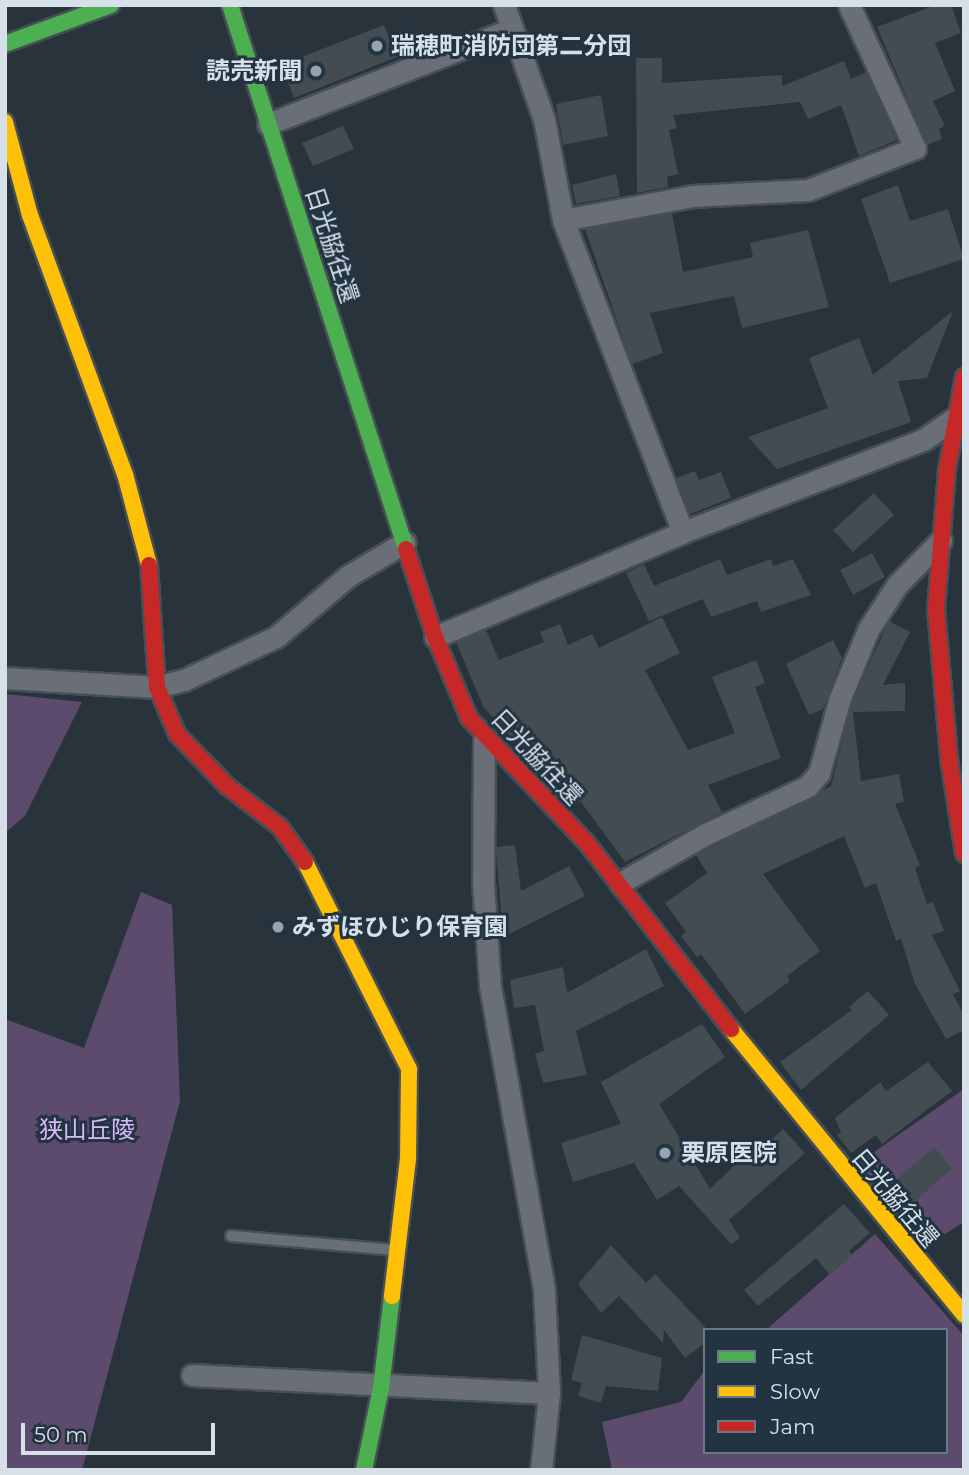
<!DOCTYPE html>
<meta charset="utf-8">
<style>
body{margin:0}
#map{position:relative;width:969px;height:1475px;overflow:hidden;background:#29333b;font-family:Montserrat,"Noto Sans JP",sans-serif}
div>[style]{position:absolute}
.forest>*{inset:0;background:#5d4b6d}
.building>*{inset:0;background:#424c51}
.roads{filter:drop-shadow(2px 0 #464f55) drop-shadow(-2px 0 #464f55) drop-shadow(0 2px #464f55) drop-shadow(0 -2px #464f55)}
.lane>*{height:10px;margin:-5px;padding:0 5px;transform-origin:5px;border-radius:5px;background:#6a6e76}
.street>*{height:21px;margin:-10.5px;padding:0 10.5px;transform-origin:10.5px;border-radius:10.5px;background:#6a6e76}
.fast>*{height:16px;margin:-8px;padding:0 8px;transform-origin:8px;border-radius:8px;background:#4caf50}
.slow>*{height:16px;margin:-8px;padding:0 8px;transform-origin:8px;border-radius:8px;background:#ffc107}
.jam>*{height:16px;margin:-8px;padding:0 8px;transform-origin:8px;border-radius:8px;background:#c62828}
.dots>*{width:19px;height:19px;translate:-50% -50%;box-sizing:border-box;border:4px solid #223442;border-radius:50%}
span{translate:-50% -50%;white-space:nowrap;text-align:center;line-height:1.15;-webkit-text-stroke:6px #223442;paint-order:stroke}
.poi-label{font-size:24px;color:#d5e0e9;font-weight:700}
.left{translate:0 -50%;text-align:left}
.right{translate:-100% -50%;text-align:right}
.street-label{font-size:24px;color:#d5e0e9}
.park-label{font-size:24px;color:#dab7f7}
.frame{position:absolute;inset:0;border:7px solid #d5e0e9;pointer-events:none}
.legend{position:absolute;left:703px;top:1328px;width:245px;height:126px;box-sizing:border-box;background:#223442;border:2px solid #6a7985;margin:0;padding:9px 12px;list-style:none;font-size:21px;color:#d5e0e9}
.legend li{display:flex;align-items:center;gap:14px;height:35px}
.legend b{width:35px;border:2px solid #6a7985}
.scale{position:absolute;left:21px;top:1423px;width:194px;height:32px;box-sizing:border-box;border:4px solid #d5e0e9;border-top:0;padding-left:9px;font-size:21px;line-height:24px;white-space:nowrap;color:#d5e0e9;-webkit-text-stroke:5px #223442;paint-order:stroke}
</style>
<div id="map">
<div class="forest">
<div style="clip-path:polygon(5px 694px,82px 702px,25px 816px,5px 833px)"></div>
<div style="clip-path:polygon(141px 892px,172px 905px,180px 1101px,82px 1470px,5px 1470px,5px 1019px,84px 1048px)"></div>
<div style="clip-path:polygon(964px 1089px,964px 1222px,920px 1250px,857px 1164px)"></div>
<div style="clip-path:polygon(875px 1234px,964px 1336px,964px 1470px,612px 1470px,602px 1422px,681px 1402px,705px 1370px,705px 1452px,946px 1452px,946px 1330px,766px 1330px)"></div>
</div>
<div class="building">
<div style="clip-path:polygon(936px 5px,951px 5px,961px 33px,935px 43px,955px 91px,933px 101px,945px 126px,939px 129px,942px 139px,927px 145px,877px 27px)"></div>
<div style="clip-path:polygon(384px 25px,397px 57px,294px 98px,281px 65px)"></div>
<div style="clip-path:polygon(636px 58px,662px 58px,662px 83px,782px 75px,782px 86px,844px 61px,851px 79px,866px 72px,897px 140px,859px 156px,841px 105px,808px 119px,800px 102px,673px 115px,677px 128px,669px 130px,678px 174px,667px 177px,668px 187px,637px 193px)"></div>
<div style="clip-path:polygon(601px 95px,608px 136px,563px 145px,556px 104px)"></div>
<div style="clip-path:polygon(343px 126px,354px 149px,313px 166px,302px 143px)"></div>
<div style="clip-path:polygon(616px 174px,620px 196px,576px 204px,572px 185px)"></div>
<div style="clip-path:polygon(898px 185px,910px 221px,948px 209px,964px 259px,890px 283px,861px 199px)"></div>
<div style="clip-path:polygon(672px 213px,683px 272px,753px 257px,750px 243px,808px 230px,829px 307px,742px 328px,734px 296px,650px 313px,663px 353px,632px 364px,585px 229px)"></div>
<div style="clip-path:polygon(953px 311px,927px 378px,898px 381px,911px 422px,777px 469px,748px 437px,828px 408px,809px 358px,859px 338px,873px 375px)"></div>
<div style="clip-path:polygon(695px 471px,699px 480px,721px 472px,731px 498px,690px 514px,676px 478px)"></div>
<div style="clip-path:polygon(874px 493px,894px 515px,853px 552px,833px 530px)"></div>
<div style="clip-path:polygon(872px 553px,885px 577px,853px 595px,840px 570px)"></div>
<div style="clip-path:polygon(720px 559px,727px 575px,771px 559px,773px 566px,793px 559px,811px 595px,761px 612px,757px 601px,711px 617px,703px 599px,649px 621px,626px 573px,644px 564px,654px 586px)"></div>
<div style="clip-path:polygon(662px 617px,680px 653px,645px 670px,688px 750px,735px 733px,712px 677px,756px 660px,765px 683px,755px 687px,781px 758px,708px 785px,722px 812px,625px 862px,581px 802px,575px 805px,557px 779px,553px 781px,484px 708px,456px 642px,486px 630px,499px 660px,544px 642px,540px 632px,560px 624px,568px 645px,592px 634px,599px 648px)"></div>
<div style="clip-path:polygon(889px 621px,910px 632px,883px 685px,905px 683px,905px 711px,853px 712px,861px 781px,899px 774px,904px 802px,895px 804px,920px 865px,915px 868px,927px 904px,933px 902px,944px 931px,932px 935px,960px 991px,953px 994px,964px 1016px,964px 1030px,946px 1039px,915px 984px,901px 939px,896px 941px,876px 883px,865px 888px,844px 836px,763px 874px,820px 951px,787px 976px,790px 981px,745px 1014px,701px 954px,697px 957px,681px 936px,686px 932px,665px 903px,707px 873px,696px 855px,831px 786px,852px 702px)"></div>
<div style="clip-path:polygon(833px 640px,842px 658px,823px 709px,809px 715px,786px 664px)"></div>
<div style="clip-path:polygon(515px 845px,521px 891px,569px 866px,585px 896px,503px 937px,496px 847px)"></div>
<div style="clip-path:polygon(646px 949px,664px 986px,576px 1031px,587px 1075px,543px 1083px,535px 1054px,544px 1051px,535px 1005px,514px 1008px,510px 980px,563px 967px,567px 993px)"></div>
<div style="clip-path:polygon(868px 991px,889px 1015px,801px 1090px,780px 1062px,852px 1010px,849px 1007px)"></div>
<div style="clip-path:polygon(702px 1024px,725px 1057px,659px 1104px,710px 1189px,753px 1147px,759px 1152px,783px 1129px,805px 1153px,729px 1220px,740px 1238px,731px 1244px,679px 1186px,657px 1200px,634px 1163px,573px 1182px,561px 1143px,621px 1124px,601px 1082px)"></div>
<div style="clip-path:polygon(928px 1062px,952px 1091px,882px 1144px,876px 1135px,851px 1153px,837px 1135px,841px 1132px,835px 1118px,880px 1082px,886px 1091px)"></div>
<div style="clip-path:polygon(934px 1147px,952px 1168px,905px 1210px,886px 1189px)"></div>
<div style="clip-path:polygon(844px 1204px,870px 1233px,849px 1251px,852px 1255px,830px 1275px,816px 1258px,758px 1306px,744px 1290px)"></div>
<div style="clip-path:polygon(611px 1245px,646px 1283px,655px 1274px,705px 1327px,705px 1343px,685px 1358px,664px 1330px,663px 1343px,619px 1296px,601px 1313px,578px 1284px)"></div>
<div style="clip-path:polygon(582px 1335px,662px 1358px,658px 1391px,606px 1386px,601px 1403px,578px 1396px,582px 1383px,571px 1380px)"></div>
</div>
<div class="roads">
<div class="lane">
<div style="left:231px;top:1236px;width:165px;rotate:4.9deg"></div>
</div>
<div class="street">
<div style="left:504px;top:5px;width:121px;rotate:70.7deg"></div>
<div style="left:544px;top:119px;width:103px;rotate:79.3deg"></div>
<div style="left:563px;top:220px;width:334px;rotate:69deg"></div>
<div style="left:268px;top:124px;width:262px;rotate:-21.3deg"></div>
<div style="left:563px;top:220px;width:131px;rotate:-10.5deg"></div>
<div style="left:692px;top:196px;width:116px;rotate:-3deg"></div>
<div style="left:808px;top:190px;width:115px;rotate:-21.4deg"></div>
<div style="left:915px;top:148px;width:157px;rotate:-114.8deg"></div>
<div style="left:435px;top:637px;width:269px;rotate:-22.9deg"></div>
<div style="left:683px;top:532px;width:257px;rotate:-21deg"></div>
<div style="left:923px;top:440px;width:47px;rotate:-34.7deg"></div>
<div style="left:5px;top:678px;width:152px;rotate:3.4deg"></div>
<div style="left:157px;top:687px;width:28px;rotate:-15deg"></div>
<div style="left:184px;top:680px;width:102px;rotate:-25.1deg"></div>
<div style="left:276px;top:637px;width:94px;rotate:-40.3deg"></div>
<div style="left:348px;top:576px;width:66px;rotate:-30.8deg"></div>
<div style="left:484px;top:738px;width:145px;rotate:90.4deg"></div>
<div style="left:483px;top:883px;width:103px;rotate:86.1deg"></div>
<div style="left:490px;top:986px;width:309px;rotate:79.9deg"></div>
<div style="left:544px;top:1290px;width:103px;rotate:87.2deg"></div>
<div style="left:549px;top:1393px;width:77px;rotate:95.9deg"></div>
<div style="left:620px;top:883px;width:99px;rotate:-29.7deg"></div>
<div style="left:706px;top:834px;width:113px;rotate:-25.2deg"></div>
<div style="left:808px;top:786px;width:17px;rotate:-50deg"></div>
<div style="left:819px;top:773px;width:78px;rotate:-74.4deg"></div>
<div style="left:840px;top:698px;width:74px;rotate:-67.6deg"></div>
<div style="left:868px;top:630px;width:54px;rotate:-57.2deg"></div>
<div style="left:897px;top:585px;width:63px;rotate:-45.6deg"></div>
<div style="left:192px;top:1375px;width:357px;rotate:2.9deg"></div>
</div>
<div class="fast">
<div style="left:230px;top:5px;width:572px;rotate:72.07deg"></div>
<div style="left:5px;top:44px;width:113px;rotate:-20.2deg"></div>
<div style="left:364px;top:1470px;width:84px;rotate:-78.3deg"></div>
<div style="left:381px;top:1388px;width:93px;rotate:-83.2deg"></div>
</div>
<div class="slow">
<div style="left:5px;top:122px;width:96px;rotate:75deg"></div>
<div style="left:30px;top:215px;width:276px;rotate:69.9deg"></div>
<div style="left:125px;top:474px;width:94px;rotate:75.2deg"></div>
<div style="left:305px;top:862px;width:232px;rotate:63.3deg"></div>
<div style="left:409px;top:1069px;width:90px;rotate:90.6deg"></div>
<div style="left:408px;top:1159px;width:138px;rotate:96.7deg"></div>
<div style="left:731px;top:1029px;width:369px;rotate:50.8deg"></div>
</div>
<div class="jam">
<div style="left:964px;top:377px;width:95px;rotate:100.4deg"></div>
<div style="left:947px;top:470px;width:139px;rotate:94.5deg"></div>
<div style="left:936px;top:609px;width:151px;rotate:85deg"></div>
<div style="left:949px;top:759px;width:96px;rotate:81deg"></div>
<div style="left:406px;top:549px;width:93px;rotate:71.8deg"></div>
<div style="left:435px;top:637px;width:88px;rotate:67.2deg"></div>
<div style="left:469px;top:718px;width:170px;rotate:46.7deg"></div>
<div style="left:586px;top:842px;width:237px;rotate:52.2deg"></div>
<div style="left:149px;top:565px;width:122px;rotate:86.2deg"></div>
<div style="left:157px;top:687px;width:51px;rotate:66.9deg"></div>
<div style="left:177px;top:734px;width:72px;rotate:46.1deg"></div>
<div style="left:227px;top:786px;width:67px;rotate:37.7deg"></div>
<div style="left:280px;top:827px;width:43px;rotate:54.5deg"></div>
</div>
</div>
<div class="dots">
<div style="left:377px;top:46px;background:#99a3ac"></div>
<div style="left:316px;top:71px;background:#99a3ac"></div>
<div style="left:278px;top:927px;background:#99a3ac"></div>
<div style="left:665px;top:1153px;background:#99a3ac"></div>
</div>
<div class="poi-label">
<span class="left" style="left:391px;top:46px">瑞穂町消防団第二分団</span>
<span class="right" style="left:302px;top:71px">読売新聞</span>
<span class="left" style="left:292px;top:927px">みずほひじり保育園</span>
<span class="left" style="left:681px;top:1153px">栗原医院</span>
</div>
<div class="street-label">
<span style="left:332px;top:245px;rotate:72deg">日光脇往還</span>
<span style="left:537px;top:757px;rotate:47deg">日光脇往還</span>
<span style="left:895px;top:1198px;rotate:50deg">日光脇往還</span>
</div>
<div class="park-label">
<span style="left:87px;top:1130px">狭山丘陵</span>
</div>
<div class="frame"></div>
<ul class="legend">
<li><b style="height:9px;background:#4caf50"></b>Fast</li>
<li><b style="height:9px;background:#ffc107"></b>Slow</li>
<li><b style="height:9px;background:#c62828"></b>Jam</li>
</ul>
<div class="scale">50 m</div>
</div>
